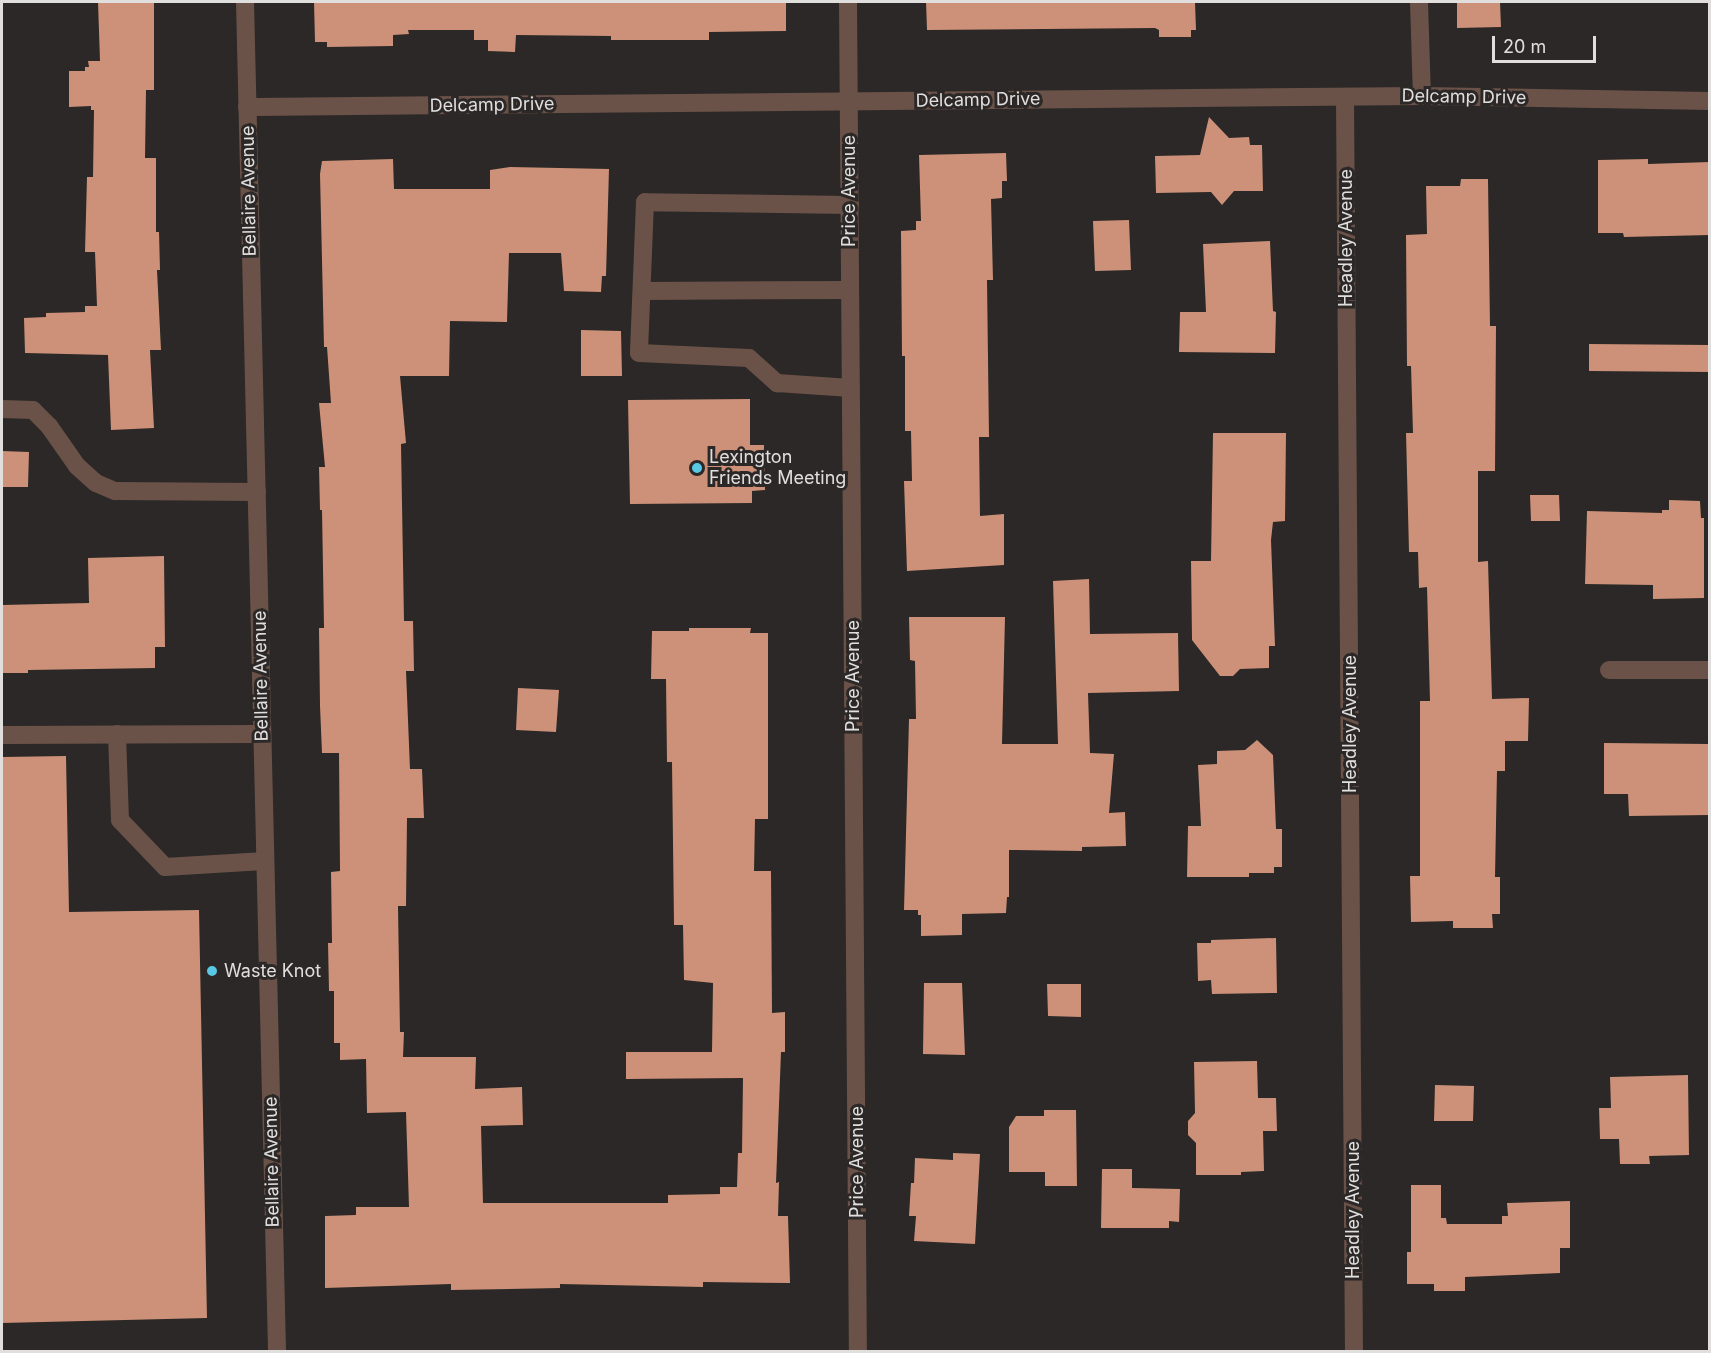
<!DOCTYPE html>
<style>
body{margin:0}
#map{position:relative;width:1711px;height:1353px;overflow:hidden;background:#2b2827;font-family:Inter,sans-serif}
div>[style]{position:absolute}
.building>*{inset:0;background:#cc9178}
.minor>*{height:18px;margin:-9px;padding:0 9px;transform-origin:9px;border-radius:9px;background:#6a5248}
.dots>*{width:16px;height:16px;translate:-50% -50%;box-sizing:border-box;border:3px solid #2b2827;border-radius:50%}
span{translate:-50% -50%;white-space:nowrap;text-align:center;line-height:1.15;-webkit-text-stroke:6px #2b2827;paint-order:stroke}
.street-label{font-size:18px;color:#e1dfde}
.poi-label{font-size:18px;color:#e1dfde}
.left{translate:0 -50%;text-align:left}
.frame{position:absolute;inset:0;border:3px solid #e1dfde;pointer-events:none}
.scale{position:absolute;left:1492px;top:36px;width:104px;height:27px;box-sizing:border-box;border:3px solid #e1dfde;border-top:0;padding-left:8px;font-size:18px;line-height:21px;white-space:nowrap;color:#e1dfde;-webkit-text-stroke:4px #2b2827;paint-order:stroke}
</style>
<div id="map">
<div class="building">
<div style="clip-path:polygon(98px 2px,154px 2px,154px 90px,146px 90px,145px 158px,156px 158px,156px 232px,159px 232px,160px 270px,157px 270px,161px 350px,150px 350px,154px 428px,111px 430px,108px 355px,25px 353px,24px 318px,46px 317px,46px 313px,85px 312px,85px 306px,97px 306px,95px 252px,85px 252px,87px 177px,93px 177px,94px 110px,91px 110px,91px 106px,69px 107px,69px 71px,85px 71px,85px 67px,89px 67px,88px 61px,100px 61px)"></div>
<div style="clip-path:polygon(314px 2px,786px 2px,786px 31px,709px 32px,709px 40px,611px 40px,611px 36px,516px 35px,515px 52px,488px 51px,488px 40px,474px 40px,474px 30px,408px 30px,409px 34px,393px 35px,393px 46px,327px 47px,327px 42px,315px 42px)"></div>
<div style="clip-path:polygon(926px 2px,1195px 2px,1196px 30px,1191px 30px,1191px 37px,1159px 37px,1159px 30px,1155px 28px,927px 30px)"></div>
<div style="clip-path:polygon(1457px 2px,1500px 2px,1501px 27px,1457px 28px)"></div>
<div style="clip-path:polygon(1209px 117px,1229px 138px,1249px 137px,1250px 145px,1262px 145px,1263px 191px,1234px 191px,1222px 205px,1211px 192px,1156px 193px,1155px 156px,1200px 155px)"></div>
<div style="clip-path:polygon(1006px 153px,1007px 181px,1002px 181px,1002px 198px,991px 199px,993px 280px,987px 280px,989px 437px,979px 437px,980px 516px,1004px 514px,1004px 565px,907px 571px,904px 481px,912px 481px,911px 431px,905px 431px,905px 356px,902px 356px,901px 231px,916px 230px,916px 221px,921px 221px,919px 155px)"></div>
<div style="clip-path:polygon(393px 159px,394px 189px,490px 189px,490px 170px,510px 167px,609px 169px,606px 276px,602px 276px,601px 292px,564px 291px,561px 253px,509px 253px,507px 322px,450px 321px,449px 376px,400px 376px,406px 443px,401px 444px,404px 621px,413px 621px,414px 671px,406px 671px,410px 769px,422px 769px,424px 818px,407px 818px,406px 906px,398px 906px,400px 1032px,404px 1032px,403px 1057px,476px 1057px,475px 1089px,522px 1087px,523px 1125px,481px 1126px,483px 1203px,668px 1203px,668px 1195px,720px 1194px,720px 1187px,737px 1187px,738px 1153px,742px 1153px,743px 1078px,626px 1079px,626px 1052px,712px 1052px,713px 983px,684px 980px,683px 925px,674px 925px,672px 762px,667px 762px,666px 679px,651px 679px,652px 631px,689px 631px,689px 628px,751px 628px,750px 633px,768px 633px,768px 819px,755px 819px,754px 871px,771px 871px,772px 1013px,785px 1012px,785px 1052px,781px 1052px,776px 1183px,779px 1182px,778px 1216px,788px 1216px,790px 1283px,703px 1282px,703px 1287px,560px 1284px,560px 1288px,451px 1290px,451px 1284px,325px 1288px,325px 1216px,356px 1215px,356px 1207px,409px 1207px,406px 1112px,367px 1113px,366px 1059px,340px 1060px,340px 1043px,334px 1043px,334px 991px,329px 991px,328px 943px,332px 943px,331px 872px,340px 871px,339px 753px,322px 753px,320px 706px,319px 628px,324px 628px,322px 510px,320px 510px,319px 467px,325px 467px,319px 403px,331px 403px,327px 347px,324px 347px,320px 174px,322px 161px)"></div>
<div style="clip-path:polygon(1648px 159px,1648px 164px,1710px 162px,1710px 235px,1624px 237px,1623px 233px,1598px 233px,1598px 160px)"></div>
<div style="clip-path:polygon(1461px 179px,1488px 179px,1490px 326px,1496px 326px,1495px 471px,1478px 471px,1478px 562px,1488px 561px,1492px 699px,1529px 698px,1528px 741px,1505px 741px,1505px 771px,1497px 771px,1495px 877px,1500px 877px,1500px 914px,1492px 914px,1493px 928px,1453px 928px,1453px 921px,1411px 922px,1410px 876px,1420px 876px,1420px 701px,1430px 701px,1427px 587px,1419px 588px,1418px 552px,1409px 552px,1406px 433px,1413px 433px,1411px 366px,1407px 366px,1406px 235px,1427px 234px,1426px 186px,1460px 186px)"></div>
<div style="clip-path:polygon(1129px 220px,1131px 270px,1095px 271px,1093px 221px)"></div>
<div style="clip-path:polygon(1270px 241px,1273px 311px,1276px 312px,1275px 353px,1179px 352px,1180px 312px,1206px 312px,1203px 244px)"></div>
<div style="clip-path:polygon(581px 330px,621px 331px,622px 376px,581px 376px)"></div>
<div style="clip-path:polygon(1589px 344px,1710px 345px,1710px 372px,1589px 371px)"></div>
<div style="clip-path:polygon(750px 399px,750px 445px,764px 445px,765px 490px,752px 491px,752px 503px,630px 504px,628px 400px)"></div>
<div style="clip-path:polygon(1213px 433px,1286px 433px,1285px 521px,1273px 522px,1271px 540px,1275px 646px,1269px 646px,1269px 668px,1240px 669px,1233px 676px,1220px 676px,1192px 640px,1191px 561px,1211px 561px)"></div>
<div style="clip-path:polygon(2px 451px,29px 452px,28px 487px,2px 487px)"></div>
<div style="clip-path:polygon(1530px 495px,1559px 495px,1560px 521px,1531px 521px)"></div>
<div style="clip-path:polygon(1669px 500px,1700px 501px,1701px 518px,1704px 518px,1704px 598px,1653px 599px,1653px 585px,1585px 584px,1587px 511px,1662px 513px,1662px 510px,1669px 510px)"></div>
<div style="clip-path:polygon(164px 556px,165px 647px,155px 647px,155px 668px,28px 670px,28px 673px,2px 673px,2px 605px,89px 603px,88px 558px)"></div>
<div style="clip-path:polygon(1089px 579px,1090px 634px,1178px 633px,1179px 691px,1088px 693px,1090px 753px,1114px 754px,1109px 813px,1125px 812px,1126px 846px,1082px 847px,1082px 851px,1009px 850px,1009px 897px,1007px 897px,1006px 913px,962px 914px,962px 935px,921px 936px,921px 915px,918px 915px,918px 910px,904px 910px,909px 719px,916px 719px,915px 661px,910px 660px,909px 617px,1005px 617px,1002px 744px,1058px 744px,1053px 581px)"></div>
<div style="clip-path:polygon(518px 688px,559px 690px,556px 732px,516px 730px)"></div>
<div style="clip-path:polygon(1257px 740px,1273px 755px,1276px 829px,1282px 829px,1282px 867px,1274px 867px,1274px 873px,1249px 873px,1249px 877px,1187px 877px,1188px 826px,1201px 826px,1198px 765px,1217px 764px,1217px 751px,1245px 750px)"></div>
<div style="clip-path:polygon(1604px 743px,1710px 744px,1710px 815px,1629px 816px,1628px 794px,1604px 794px)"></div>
<div style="clip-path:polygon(66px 756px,69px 912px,199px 910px,207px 1318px,2px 1323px,2px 757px)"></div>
<div style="clip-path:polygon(1276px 938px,1277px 993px,1212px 994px,1211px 980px,1198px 981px,1197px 943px,1211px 943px,1211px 940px)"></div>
<div style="clip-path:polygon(924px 983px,962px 983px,965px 1055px,923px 1054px)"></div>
<div style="clip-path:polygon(1047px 984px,1081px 984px,1081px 1017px,1048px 1016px)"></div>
<div style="clip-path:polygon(1257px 1061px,1258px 1098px,1276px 1098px,1277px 1131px,1263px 1131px,1264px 1171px,1241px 1172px,1241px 1175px,1196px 1175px,1196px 1143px,1188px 1135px,1188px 1121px,1195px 1113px,1194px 1062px)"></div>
<div style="clip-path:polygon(1688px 1075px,1689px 1155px,1649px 1156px,1650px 1164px,1620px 1164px,1619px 1139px,1600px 1139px,1599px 1108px,1611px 1108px,1610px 1077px)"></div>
<div style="clip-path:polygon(1435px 1085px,1474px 1086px,1473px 1121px,1434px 1121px)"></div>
<div style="clip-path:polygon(1044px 1110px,1076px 1110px,1077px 1186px,1045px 1186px,1045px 1172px,1009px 1172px,1009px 1127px,1016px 1116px,1044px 1116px)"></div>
<div style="clip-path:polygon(953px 1153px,980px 1154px,975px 1244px,914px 1241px,916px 1216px,909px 1216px,911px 1183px,914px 1183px,915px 1158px,953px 1160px)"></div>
<div style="clip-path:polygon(1102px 1169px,1132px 1169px,1132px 1188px,1180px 1189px,1179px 1222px,1169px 1221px,1169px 1228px,1101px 1228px)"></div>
<div style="clip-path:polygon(1411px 1185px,1441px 1185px,1441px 1218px,1446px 1218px,1447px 1224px,1502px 1224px,1502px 1216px,1508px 1216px,1507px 1203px,1570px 1201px,1570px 1248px,1560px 1248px,1560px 1273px,1465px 1277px,1465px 1291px,1434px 1291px,1434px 1284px,1407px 1284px,1407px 1252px,1411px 1252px)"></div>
</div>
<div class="minor">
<div style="left:245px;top:2px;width:1350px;rotate:88.64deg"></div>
<div style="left:848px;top:2px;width:1350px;rotate:89.58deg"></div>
<div style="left:1419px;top:2px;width:94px;rotate:88.2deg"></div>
<div style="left:1345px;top:97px;width:1255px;rotate:89.59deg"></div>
<div style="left:247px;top:107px;width:1175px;rotate:-0.54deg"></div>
<div style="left:1422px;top:96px;width:288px;rotate:1deg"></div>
<div style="left:850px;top:205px;width:205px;rotate:-179.2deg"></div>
<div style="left:645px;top:202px;width:151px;rotate:92.3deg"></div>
<div style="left:639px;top:353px;width:110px;rotate:2.6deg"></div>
<div style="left:749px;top:358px;width:38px;rotate:42deg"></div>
<div style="left:777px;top:383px;width:74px;rotate:3.9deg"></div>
<div style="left:642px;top:291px;width:208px;rotate:-0.3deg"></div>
<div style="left:2px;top:409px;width:31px;rotate:2deg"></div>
<div style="left:33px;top:410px;width:23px;rotate:45deg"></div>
<div style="left:49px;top:426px;width:49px;rotate:55deg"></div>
<div style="left:77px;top:466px;width:25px;rotate:42deg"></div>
<div style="left:96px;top:483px;width:21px;rotate:23deg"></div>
<div style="left:115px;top:491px;width:142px;rotate:0.4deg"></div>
<div style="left:1609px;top:670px;width:101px"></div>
<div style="left:117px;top:734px;width:86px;rotate:88deg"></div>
<div style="left:120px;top:820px;width:65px;rotate:46.2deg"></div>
<div style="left:165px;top:867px;width:100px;rotate:-3.4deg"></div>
<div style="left:2px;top:735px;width:260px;rotate:-0.2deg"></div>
</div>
<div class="dots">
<div style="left:697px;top:468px;background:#59c8e4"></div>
<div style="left:212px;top:971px;background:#59c8e4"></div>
</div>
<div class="street-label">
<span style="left:1464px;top:97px;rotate:1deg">Delcamp Drive</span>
<span style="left:978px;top:100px;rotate:-1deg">Delcamp Drive</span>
<span style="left:492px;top:105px;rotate:-1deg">Delcamp Drive</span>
<span style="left:249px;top:191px;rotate:-91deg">Bellaire Avenue</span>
<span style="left:849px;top:191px;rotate:-90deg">Price Avenue</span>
<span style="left:1346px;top:238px;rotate:-90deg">Headley Avenue</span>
<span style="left:261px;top:676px;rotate:-91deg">Bellaire Avenue</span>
<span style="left:853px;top:676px;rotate:-90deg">Price Avenue</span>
<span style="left:1350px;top:724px;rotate:-90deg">Headley Avenue</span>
<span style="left:272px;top:1162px;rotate:-91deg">Bellaire Avenue</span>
<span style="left:857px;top:1162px;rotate:-90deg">Price Avenue</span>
<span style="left:1353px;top:1210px;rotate:-90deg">Headley Avenue</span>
</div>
<div class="poi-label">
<span class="left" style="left:709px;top:468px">Lexington<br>Friends Meeting</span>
<span class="left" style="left:224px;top:971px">Waste Knot</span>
</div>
<div class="frame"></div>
<div class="scale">20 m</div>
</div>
